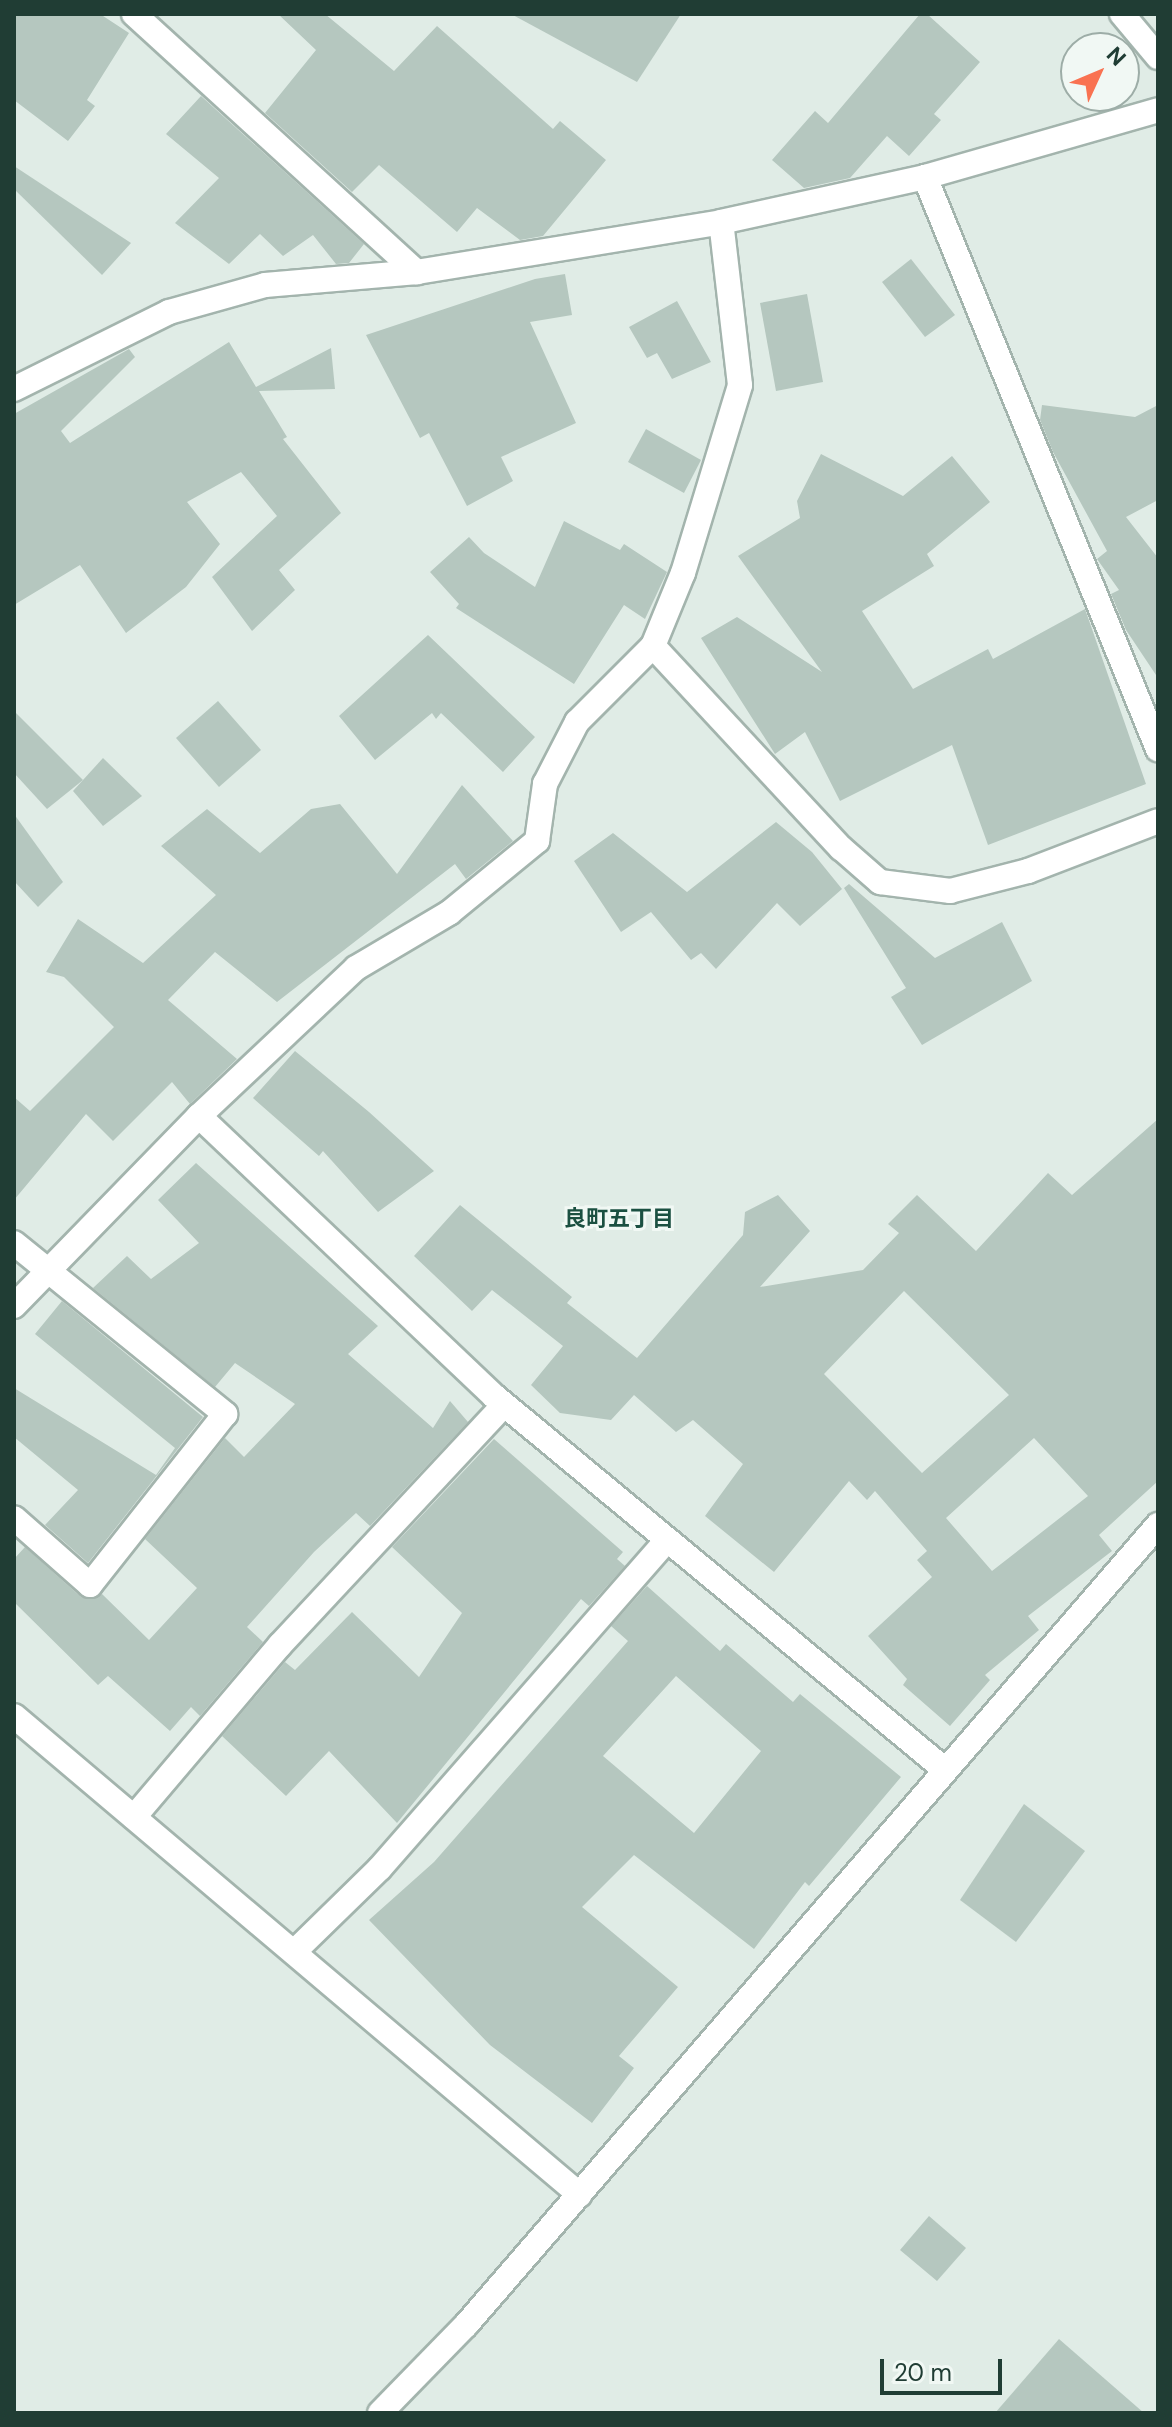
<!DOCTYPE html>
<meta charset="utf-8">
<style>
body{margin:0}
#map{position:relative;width:1172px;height:2427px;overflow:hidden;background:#e0ece6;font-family:"DM Sans","Noto Sans JP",sans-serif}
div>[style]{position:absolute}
.building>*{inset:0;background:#b5c7bf}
.roads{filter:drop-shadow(2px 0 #a3b4ad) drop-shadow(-2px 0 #a3b4ad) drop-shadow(0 2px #a3b4ad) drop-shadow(0 -2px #a3b4ad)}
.minor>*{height:24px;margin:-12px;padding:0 12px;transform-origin:12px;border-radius:12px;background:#fff}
span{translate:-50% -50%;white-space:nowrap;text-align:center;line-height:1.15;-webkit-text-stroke:6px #f1f8f4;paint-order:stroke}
.neighbourhood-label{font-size:22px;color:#1b5041;font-weight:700}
.frame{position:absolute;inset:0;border:16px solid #203d34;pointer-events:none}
.north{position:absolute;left:1060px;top:32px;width:80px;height:80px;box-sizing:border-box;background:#f1f8f4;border:2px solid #9dada7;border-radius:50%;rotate:46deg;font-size:22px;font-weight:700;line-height:32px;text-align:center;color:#203d34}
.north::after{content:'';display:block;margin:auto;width:28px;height:36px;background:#f97251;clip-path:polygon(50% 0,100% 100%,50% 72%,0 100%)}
.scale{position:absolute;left:880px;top:2359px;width:122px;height:36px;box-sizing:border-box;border:4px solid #203d34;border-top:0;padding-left:10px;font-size:24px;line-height:28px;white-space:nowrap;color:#203d34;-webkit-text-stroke:6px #f1f8f4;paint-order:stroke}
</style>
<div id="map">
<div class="building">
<div style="clip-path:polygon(14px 14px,100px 14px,129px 33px,87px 100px,95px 106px,68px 141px,14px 100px)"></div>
<div style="clip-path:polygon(278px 14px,325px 14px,394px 71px,437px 26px,553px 129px,560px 121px,606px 160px,543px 236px,520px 240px,477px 208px,457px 232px,379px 165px,352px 192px,265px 113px,316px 50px)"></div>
<div style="clip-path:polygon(511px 14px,681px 14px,637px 82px)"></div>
<div style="clip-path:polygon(920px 14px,927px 14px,980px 62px,934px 114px,941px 120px,909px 156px,887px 136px,850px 178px,804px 188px,772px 160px,815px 111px,828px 123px)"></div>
<div style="clip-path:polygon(201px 96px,364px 244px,349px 263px,336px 264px,313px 235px,283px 256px,260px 234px,229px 264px,175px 223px,219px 178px,166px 134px)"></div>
<div style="clip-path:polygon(14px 166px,131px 243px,102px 275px,14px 189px)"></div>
<div style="clip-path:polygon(911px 259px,955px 315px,925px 337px,882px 282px)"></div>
<div style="clip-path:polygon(565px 274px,572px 315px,530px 322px,576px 423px,501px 457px,513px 481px,467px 506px,429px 433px,420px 438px,366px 335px,535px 279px)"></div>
<div style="clip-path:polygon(807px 294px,823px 382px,776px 391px,760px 303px)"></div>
<div style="clip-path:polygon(677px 301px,711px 362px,672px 379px,657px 353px,647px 358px,629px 327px)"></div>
<div style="clip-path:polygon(229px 342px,256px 387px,331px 348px,335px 389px,259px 391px,287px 437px,283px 439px,341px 513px,279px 570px,295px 590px,252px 631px,212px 577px,277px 516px,241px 472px,187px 502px,220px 544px,186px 587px,126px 633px,80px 565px,14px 605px,14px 414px,129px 349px,135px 357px,61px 431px,70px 443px)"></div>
<div style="clip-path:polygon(1042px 405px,1135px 417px,1158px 405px,1158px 500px,1126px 517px,1158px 558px,1158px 678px,1126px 630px,1111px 594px,1119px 590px,1097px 559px,1107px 551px,1053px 452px,1040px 420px)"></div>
<div style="clip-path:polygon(646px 429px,701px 460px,684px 493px,628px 462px)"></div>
<div style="clip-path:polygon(821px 454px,903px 496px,952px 456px,990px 502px,927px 554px,934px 566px,862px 611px,913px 689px,988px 649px,993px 659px,1085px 609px,1146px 784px,988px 845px,952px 745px,840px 801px,805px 732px,775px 754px,701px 638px,737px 617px,822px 672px,738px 556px,800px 518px,797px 501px)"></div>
<div style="clip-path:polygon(564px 521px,620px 550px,624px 544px,667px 572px,645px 619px,624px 605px,574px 684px,456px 608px,459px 604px,430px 572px,469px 537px,484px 553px,535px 587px)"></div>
<div style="clip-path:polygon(428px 635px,535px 737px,503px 772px,441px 713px,436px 719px,432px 713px,375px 760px,339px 716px)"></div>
<div style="clip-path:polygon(218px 701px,261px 750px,219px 787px,176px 738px)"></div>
<div style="clip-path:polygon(14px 711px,83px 780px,47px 809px,14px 773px)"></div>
<div style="clip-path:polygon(103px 758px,142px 796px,103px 826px,73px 791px)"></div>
<div style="clip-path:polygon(462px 785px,513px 841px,466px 879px,455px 864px,277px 1002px,215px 952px,168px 1000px,237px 1059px,190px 1104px,172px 1082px,113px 1141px,86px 1114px,14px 1200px,14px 1097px,30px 1111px,114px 1027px,64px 977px,46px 972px,78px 919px,143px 963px,216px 895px,161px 846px,207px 809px,260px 853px,311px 809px,340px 804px,397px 874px)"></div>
<div style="clip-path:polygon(14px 814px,63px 882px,38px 907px,14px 881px)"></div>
<div style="clip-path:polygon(776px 822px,812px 852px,842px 889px,800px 926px,777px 903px,716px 969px,701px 953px,691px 960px,651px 912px,621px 932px,574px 861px,613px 833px,687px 892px)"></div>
<div style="clip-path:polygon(849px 884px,935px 958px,1002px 922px,1032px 981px,922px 1045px,891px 997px,906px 988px,844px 888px)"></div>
<div style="clip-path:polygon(295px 1051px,369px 1112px,434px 1171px,378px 1212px,323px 1151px,319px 1156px,253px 1098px)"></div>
<div style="clip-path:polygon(evenodd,1158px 1119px,1158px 1481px,1099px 1535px,1112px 1551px,1028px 1616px,1039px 1630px,985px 1675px,990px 1680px,950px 1726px,903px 1685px,907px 1679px,868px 1636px,932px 1577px,917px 1560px,927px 1551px,875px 1491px,867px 1500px,849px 1481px,774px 1572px,705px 1516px,743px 1464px,693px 1420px,676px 1432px,634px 1395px,611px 1420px,560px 1413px,531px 1385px,563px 1346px,492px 1290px,472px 1311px,414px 1256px,460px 1205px,572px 1297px,567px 1303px,637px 1358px,743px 1235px,745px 1212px,778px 1195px,810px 1231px,760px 1287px,863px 1270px,899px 1233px,888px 1224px,917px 1195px,976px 1251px,1048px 1173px,1072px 1195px,1158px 1119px,904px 1291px,1009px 1395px,922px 1473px,824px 1374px,904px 1291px,1158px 1119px,1034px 1438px,1088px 1496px,992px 1571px,946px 1518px,1034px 1438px)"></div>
<div style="clip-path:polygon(196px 1163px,378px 1326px,348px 1354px,433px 1428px,450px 1401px,468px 1422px,370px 1526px,356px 1513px,314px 1552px,247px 1627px,263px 1642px,200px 1716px,191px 1707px,170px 1731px,108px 1676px,98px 1685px,14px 1602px,14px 1559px,25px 1547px,81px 1597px,94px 1599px,102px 1594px,149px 1640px,197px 1588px,145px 1539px,225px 1438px,244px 1457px,295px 1404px,235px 1363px,215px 1387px,93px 1288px,127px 1256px,151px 1279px,199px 1243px,158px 1200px)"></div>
<div style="clip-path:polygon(62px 1301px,203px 1417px,88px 1563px,45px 1525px,78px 1490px,14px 1437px,14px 1388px,156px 1475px,175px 1448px,35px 1334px)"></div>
<div style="clip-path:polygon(494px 1439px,623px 1552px,617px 1559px,625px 1566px,589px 1606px,581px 1599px,397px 1823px,329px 1751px,286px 1796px,222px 1736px,285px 1662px,295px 1670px,352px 1612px,419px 1677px,462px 1613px,392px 1547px)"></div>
<div style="clip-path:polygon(evenodd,647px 1586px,720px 1651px,726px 1644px,793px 1702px,800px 1694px,901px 1777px,809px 1886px,805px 1882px,754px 1949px,634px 1855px,582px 1907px,678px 1987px,619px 2056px,634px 2068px,592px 2123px,490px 2045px,369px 1920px,434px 1862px,628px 1641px,611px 1626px,647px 1586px,676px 1676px,761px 1751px,694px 1833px,603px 1756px,676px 1676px)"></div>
<div style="clip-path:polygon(1024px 1804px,1085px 1851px,1016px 1942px,960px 1900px)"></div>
<div style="clip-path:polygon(929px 2216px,966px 2248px,937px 2281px,900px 2250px)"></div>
<div style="clip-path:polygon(1059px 2339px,1144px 2413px,995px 2413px)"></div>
</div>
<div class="roads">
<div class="minor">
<div style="left:134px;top:14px;width:383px;rotate:42.4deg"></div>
<div style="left:1122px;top:14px;width:56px;rotate:50.1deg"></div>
<div style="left:925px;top:177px;width:618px;rotate:67.84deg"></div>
<div style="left:14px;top:389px;width:173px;rotate:-26.4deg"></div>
<div style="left:169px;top:312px;width:100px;rotate:-15.7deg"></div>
<div style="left:265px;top:285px;width:153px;rotate:-4.9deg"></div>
<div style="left:417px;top:272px;width:308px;rotate:-9.3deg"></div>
<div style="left:721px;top:222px;width:209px;rotate:-12.4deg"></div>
<div style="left:925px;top:177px;width:242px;rotate:-16deg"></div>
<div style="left:653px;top:646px;width:276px;rotate:47.1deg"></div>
<div style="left:841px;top:848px;width:52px;rotate:41.1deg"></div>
<div style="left:880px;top:882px;width:71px;rotate:7.3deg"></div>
<div style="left:950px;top:891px;width:81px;rotate:-14.4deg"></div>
<div style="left:1028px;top:871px;width:139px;rotate:-21deg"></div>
<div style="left:199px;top:1116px;width:407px;rotate:43.5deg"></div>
<div style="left:494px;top:1396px;width:584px;rotate:39.65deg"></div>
<div style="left:14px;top:1243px;width:272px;rotate:39deg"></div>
<div style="left:225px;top:1414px;width:218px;rotate:128.3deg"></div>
<div style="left:90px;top:1585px;width:101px;rotate:-138.6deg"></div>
<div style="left:14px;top:1306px;width:265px;rotate:-45.8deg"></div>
<div style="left:199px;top:1116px;width:216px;rotate:-43.3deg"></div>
<div style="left:356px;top:968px;width:108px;rotate:-30.6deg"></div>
<div style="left:449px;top:913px;width:114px;rotate:-39.3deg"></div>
<div style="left:537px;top:841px;width:58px;rotate:-82deg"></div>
<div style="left:545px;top:784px;width:70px;rotate:-62.7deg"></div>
<div style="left:577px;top:722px;width:107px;rotate:-45deg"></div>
<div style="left:653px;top:646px;width:79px;rotate:-67.7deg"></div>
<div style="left:683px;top:573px;width:196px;rotate:-73.1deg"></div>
<div style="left:740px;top:385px;width:164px;rotate:-96.6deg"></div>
<div style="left:14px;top:1716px;width:741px;rotate:40.24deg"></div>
<div style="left:134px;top:1817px;width:226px;rotate:-49.7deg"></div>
<div style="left:280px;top:1645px;width:328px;rotate:-47deg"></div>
<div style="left:294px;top:1952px;width:120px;rotate:-44.3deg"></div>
<div style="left:380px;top:1868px;width:436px;rotate:-48.8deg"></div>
<div style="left:380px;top:2413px;width:123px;rotate:-45.7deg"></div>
<div style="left:466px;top:2325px;width:1058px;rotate:-49.14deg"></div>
</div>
</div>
<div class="neighbourhood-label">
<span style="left:619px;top:1219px">良町五丁目</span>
</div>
<div class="frame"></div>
<div class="north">N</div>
<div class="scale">20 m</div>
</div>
